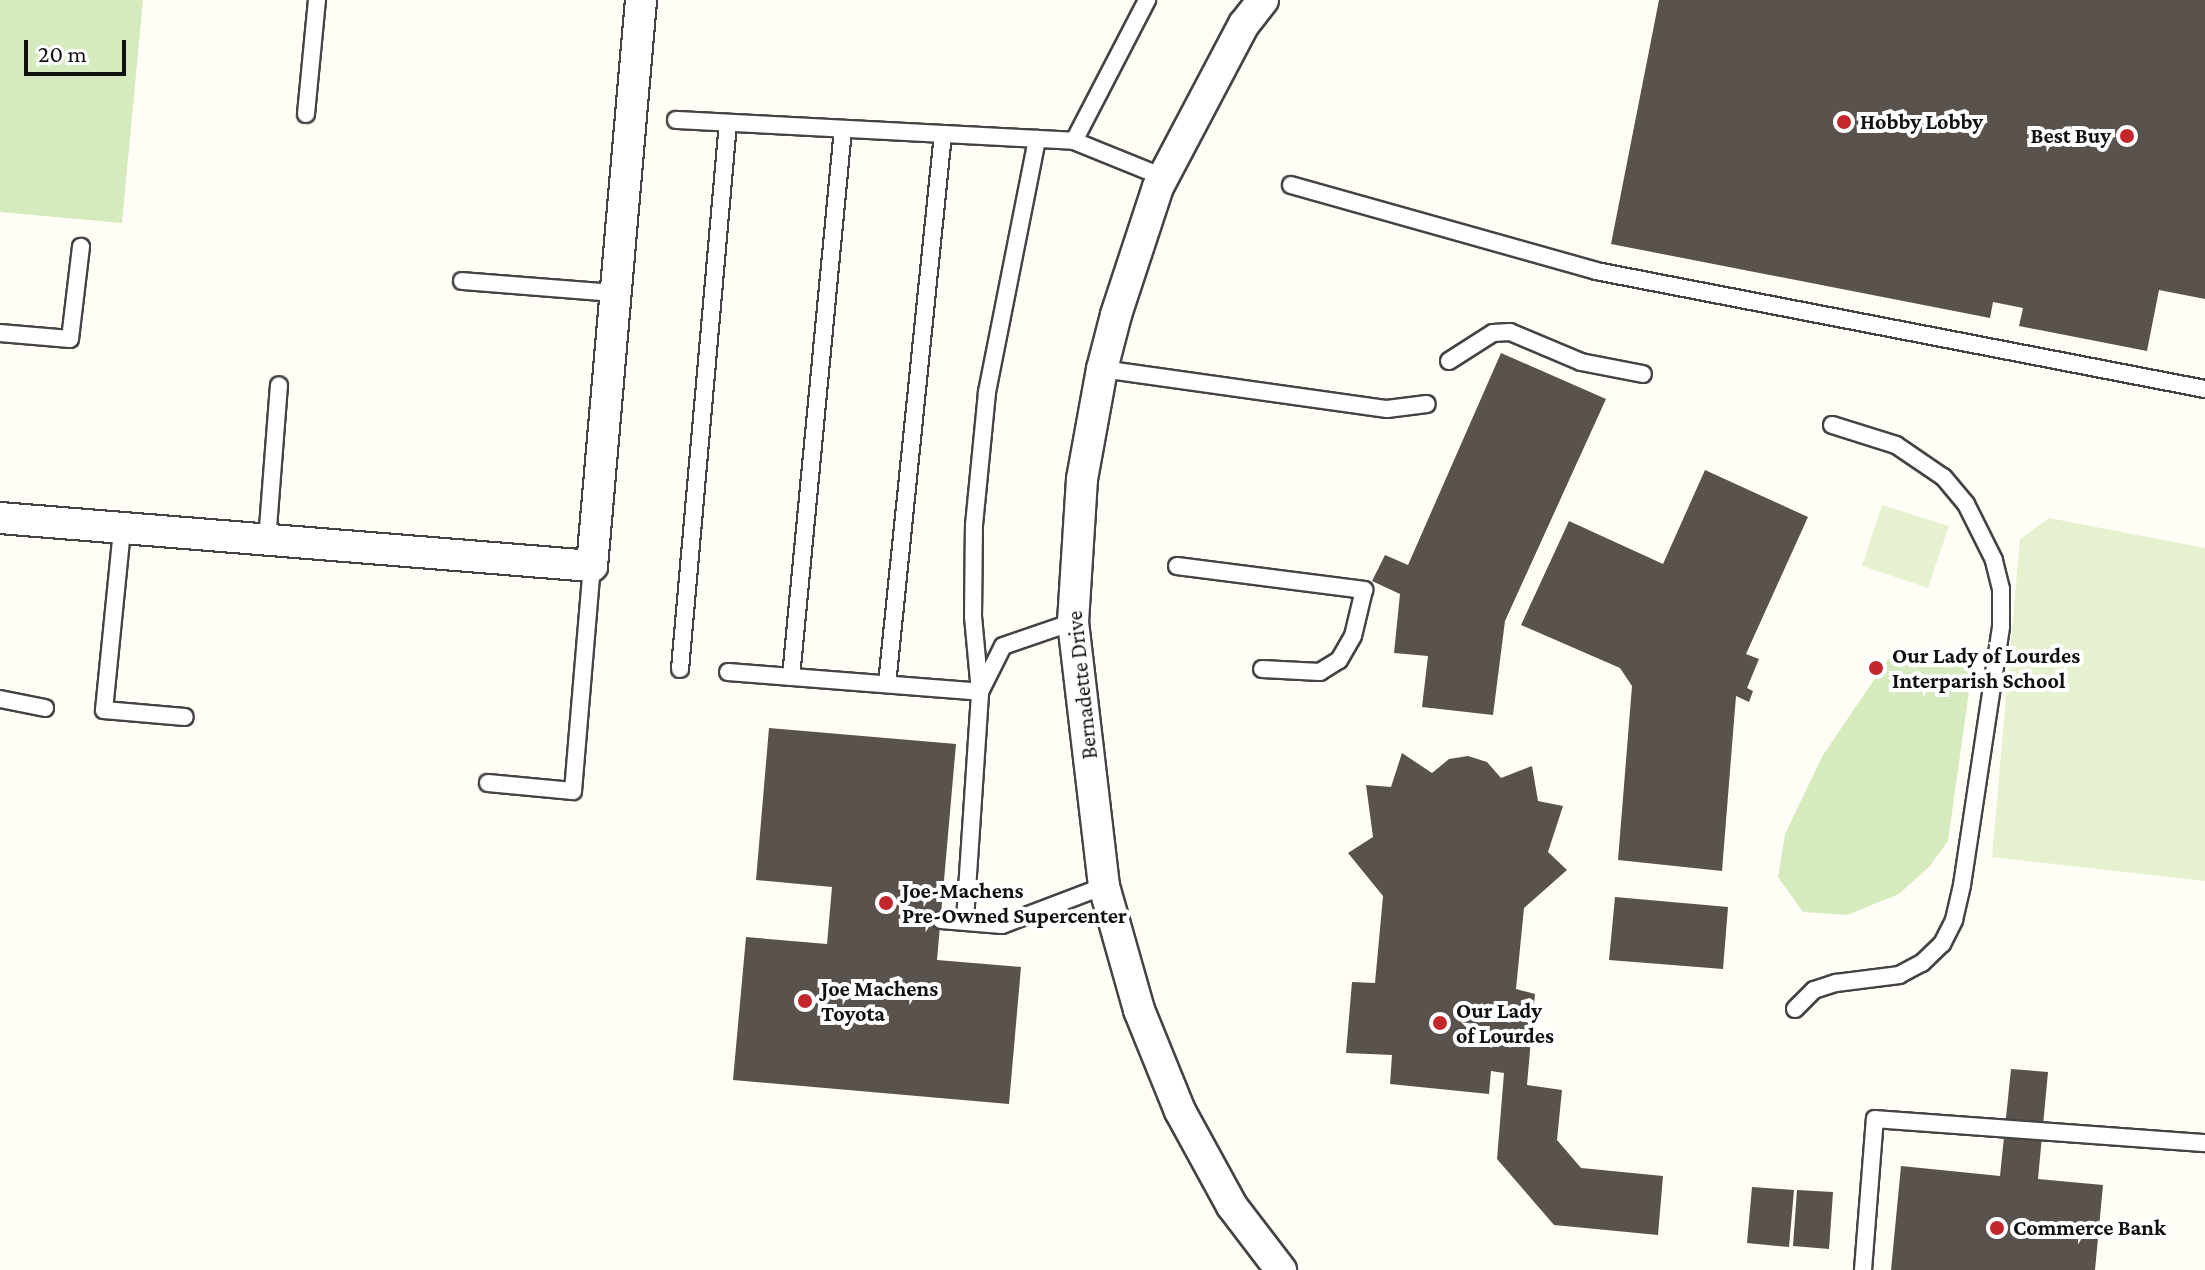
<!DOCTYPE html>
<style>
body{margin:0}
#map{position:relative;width:2205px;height:1270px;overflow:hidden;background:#fffdf5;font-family:"Crimson Pro",serif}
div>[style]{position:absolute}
.green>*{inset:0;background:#d5ebbd}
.pitch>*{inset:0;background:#e6f2cf}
.building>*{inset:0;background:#5a524d}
.roads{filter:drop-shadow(2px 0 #444) drop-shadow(-2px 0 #444) drop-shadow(0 2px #444) drop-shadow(0 -2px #444)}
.lane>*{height:16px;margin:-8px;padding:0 8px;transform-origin:8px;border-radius:8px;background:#fff}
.street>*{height:30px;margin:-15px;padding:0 15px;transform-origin:15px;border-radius:15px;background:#fff}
.dots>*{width:22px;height:22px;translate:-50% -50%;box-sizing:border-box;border:4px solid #fff;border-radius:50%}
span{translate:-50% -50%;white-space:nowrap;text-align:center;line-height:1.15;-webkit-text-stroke:8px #fff;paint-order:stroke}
.poi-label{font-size:22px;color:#111;font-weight:700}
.left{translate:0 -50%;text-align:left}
.right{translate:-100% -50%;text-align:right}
.street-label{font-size:22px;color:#111}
.scale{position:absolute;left:24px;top:40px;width:102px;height:36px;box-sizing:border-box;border:4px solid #111;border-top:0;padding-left:10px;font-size:24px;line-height:28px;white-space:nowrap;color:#111;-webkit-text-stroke:6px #fff;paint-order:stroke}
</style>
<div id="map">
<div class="green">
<div style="clip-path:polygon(0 0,143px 0,122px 223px,0 212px)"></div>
<div style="clip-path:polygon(1897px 646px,1968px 663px,1972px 670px,1948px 841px,1929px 867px,1899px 894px,1847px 915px,1803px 912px,1778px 877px,1785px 834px,1823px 755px)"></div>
</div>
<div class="pitch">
<div style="clip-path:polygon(1882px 505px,1949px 526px,1928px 588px,1862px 566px)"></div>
<div style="clip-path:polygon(2049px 518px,2205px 548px,2205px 881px,1992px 857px,2020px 539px)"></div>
</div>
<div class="building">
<div style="clip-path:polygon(1659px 0,2205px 0,2205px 299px,2159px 290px,2147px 351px,2019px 326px,2023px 308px,1993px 302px,1990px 318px,1611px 244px)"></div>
<div style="clip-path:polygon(1501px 353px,1606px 399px,1505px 621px,1493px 715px,1422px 707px,1428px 656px,1394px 653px,1400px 594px,1372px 581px,1385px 555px,1408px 565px)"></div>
<div style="clip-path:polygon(1705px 470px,1808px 517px,1746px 654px,1759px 659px,1747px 688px,1753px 691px,1749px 702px,1736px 696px,1722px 871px,1618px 860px,1632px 686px,1620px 668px,1521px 625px,1569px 521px,1663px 564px)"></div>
<div style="clip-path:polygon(769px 728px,956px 744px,937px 960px,1021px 967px,1009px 1104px,733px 1080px,746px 937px,827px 944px,832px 887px,756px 880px)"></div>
<div style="clip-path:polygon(1402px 753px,1432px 773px,1449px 759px,1468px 756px,1487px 762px,1501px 778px,1532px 766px,1538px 801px,1563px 806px,1548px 852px,1567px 870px,1524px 908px,1516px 989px,1535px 994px,1527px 1085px,1562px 1090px,1557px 1140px,1581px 1168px,1663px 1176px,1658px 1235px,1554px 1225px,1497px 1159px,1504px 1073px,1491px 1071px,1489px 1094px,1390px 1084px,1392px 1055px,1346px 1053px,1352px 982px,1375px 983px,1383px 896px,1348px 853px,1373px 837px,1366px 785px,1391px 787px)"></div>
<div style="clip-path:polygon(1615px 897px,1728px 907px,1723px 969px,1609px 960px)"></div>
<div style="clip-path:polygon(2011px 1069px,2048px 1072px,2038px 1179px,2103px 1185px,2095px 1270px,1891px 1270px,1901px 1166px,2000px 1176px)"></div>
<div style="clip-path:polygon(1752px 1187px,1794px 1190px,1789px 1247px,1747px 1243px)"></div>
<div style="clip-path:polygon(1797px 1190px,1833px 1192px,1829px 1249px,1793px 1246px)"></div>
</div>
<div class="roads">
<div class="lane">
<div style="left:306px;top:114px;width:115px;rotate:-84.5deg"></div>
<div style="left:676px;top:120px;width:399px;rotate:3deg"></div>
<div style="left:1074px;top:141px;width:159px;rotate:-62.6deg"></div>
<div style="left:1074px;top:141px;width:96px;rotate:22deg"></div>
<div style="left:1291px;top:185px;width:317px;rotate:15.7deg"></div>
<div style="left:1596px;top:271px;width:620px;rotate:10.97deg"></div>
<div style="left:462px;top:281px;width:154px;rotate:4.5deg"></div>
<div style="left:0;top:333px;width:70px;rotate:4.9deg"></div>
<div style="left:70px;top:339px;width:93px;rotate:-83.2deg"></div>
<div style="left:1449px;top:361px;width:52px;rotate:-32.5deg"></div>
<div style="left:1493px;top:333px;width:17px;rotate:-3deg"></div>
<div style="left:1510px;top:332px;width:77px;rotate:22.9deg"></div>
<div style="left:1581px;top:362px;width:63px;rotate:11deg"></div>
<div style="left:1102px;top:369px;width:288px;rotate:8deg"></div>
<div style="left:1387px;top:409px;width:40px;rotate:-7.1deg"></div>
<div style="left:122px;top:530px;width:181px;rotate:95.7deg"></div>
<div style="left:104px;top:710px;width:81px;rotate:4.9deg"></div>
<div style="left:267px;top:541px;width:156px;rotate:-85.6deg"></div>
<div style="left:1177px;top:566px;width:189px;rotate:7.3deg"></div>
<div style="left:1364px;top:590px;width:47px;rotate:103.4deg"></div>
<div style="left:1353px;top:636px;width:28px;rotate:120deg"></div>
<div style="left:1339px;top:660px;width:22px;rotate:148deg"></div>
<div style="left:1320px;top:672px;width:58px;rotate:-177deg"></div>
<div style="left:680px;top:669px;width:548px;rotate:-84.98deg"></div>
<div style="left:728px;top:672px;width:253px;rotate:4.5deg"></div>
<div style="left:980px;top:692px;width:51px;rotate:-63.4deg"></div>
<div style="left:1003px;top:646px;width:74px;rotate:-18.9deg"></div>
<div style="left:791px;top:677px;width:550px;rotate:-84.58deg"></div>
<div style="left:887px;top:684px;width:553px;rotate:-84.19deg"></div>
<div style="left:0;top:699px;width:46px;rotate:11.3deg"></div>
<div style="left:488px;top:783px;width:85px;rotate:5.4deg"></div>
<div style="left:573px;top:791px;width:226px;rotate:-85.2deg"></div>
<div style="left:941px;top:920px;width:61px;rotate:4.7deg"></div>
<div style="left:1002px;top:925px;width:109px;rotate:-20.9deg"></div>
<div style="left:965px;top:920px;width:228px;rotate:-86.2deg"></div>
<div style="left:980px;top:692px;width:75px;rotate:-95.3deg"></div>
<div style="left:973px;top:617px;width:92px;rotate:-89.4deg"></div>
<div style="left:974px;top:525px;width:134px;rotate:-84.4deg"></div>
<div style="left:987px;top:392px;width:258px;rotate:-78.8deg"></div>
<div style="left:1795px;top:1009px;width:27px;rotate:-45deg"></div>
<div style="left:1814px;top:990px;width:23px;rotate:-18deg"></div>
<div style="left:1836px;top:983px;width:64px;rotate:-7.2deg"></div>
<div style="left:1899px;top:975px;width:26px;rotate:-28deg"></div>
<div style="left:1922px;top:963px;width:28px;rotate:-44deg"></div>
<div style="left:1942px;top:944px;width:27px;rotate:-63deg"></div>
<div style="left:1954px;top:920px;width:36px;rotate:-77deg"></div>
<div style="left:1962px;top:885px;width:262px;rotate:-81.4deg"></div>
<div style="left:2001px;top:626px;width:37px;rotate:-90deg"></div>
<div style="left:2001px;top:589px;width:30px;rotate:-104deg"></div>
<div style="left:1994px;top:560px;width:63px;rotate:-116.6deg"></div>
<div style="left:1966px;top:504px;width:35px;rotate:-130deg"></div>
<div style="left:1943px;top:477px;width:57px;rotate:-145.8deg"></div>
<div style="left:1896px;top:445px;width:67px;rotate:-162.6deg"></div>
<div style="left:1863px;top:1270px;width:151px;rotate:-85.5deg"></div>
<div style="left:1875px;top:1119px;width:331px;rotate:4.2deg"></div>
</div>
<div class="street">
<div style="left:1263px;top:0;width:31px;rotate:128deg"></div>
<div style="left:1244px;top:24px;width:184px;rotate:117.8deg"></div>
<div style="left:1158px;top:187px;width:135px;rotate:108.2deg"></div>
<div style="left:1116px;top:315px;width:56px;rotate:104.5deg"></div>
<div style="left:1102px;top:369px;width:112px;rotate:100.3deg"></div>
<div style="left:1082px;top:479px;width:143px;rotate:93.6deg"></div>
<div style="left:1073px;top:622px;width:266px;rotate:83.3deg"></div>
<div style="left:1104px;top:886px;width:129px;rotate:74.2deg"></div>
<div style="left:1139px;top:1010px;width:109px;rotate:67.9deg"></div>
<div style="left:1180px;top:1111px;width:108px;rotate:61.3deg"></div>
<div style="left:1232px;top:1206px;width:81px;rotate:52.6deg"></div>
<div style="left:0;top:518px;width:594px;rotate:4.64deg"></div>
<div style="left:592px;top:566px;width:568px;rotate:-85.05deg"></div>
</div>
</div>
<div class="dots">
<div style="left:1844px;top:122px;background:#c4262e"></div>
<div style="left:2127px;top:136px;background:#c4262e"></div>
<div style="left:1876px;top:668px;background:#c4262e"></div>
<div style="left:886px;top:903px;background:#c4262e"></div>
<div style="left:805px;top:1001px;background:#c4262e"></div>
<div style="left:1440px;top:1023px;background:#c4262e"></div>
<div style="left:1997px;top:1228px;background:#c4262e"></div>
</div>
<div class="poi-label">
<span class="left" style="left:1860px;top:122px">Hobby Lobby</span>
<span class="right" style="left:2111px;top:136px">Best Buy</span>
<span class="left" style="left:1892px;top:668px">Our Lady of Lourdes<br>Interparish School</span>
<span class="left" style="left:902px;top:903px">Joe-Machens<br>Pre-Owned Supercenter</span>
<span class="left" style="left:821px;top:1001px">Joe Machens<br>Toyota</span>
<span class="left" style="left:1456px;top:1023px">Our Lady<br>of Lourdes</span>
<span class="left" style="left:2013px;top:1228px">Commerce Bank</span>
</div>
<div class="street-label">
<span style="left:1082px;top:685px;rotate:-96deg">Bernadette Drive</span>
</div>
<div class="scale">20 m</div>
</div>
